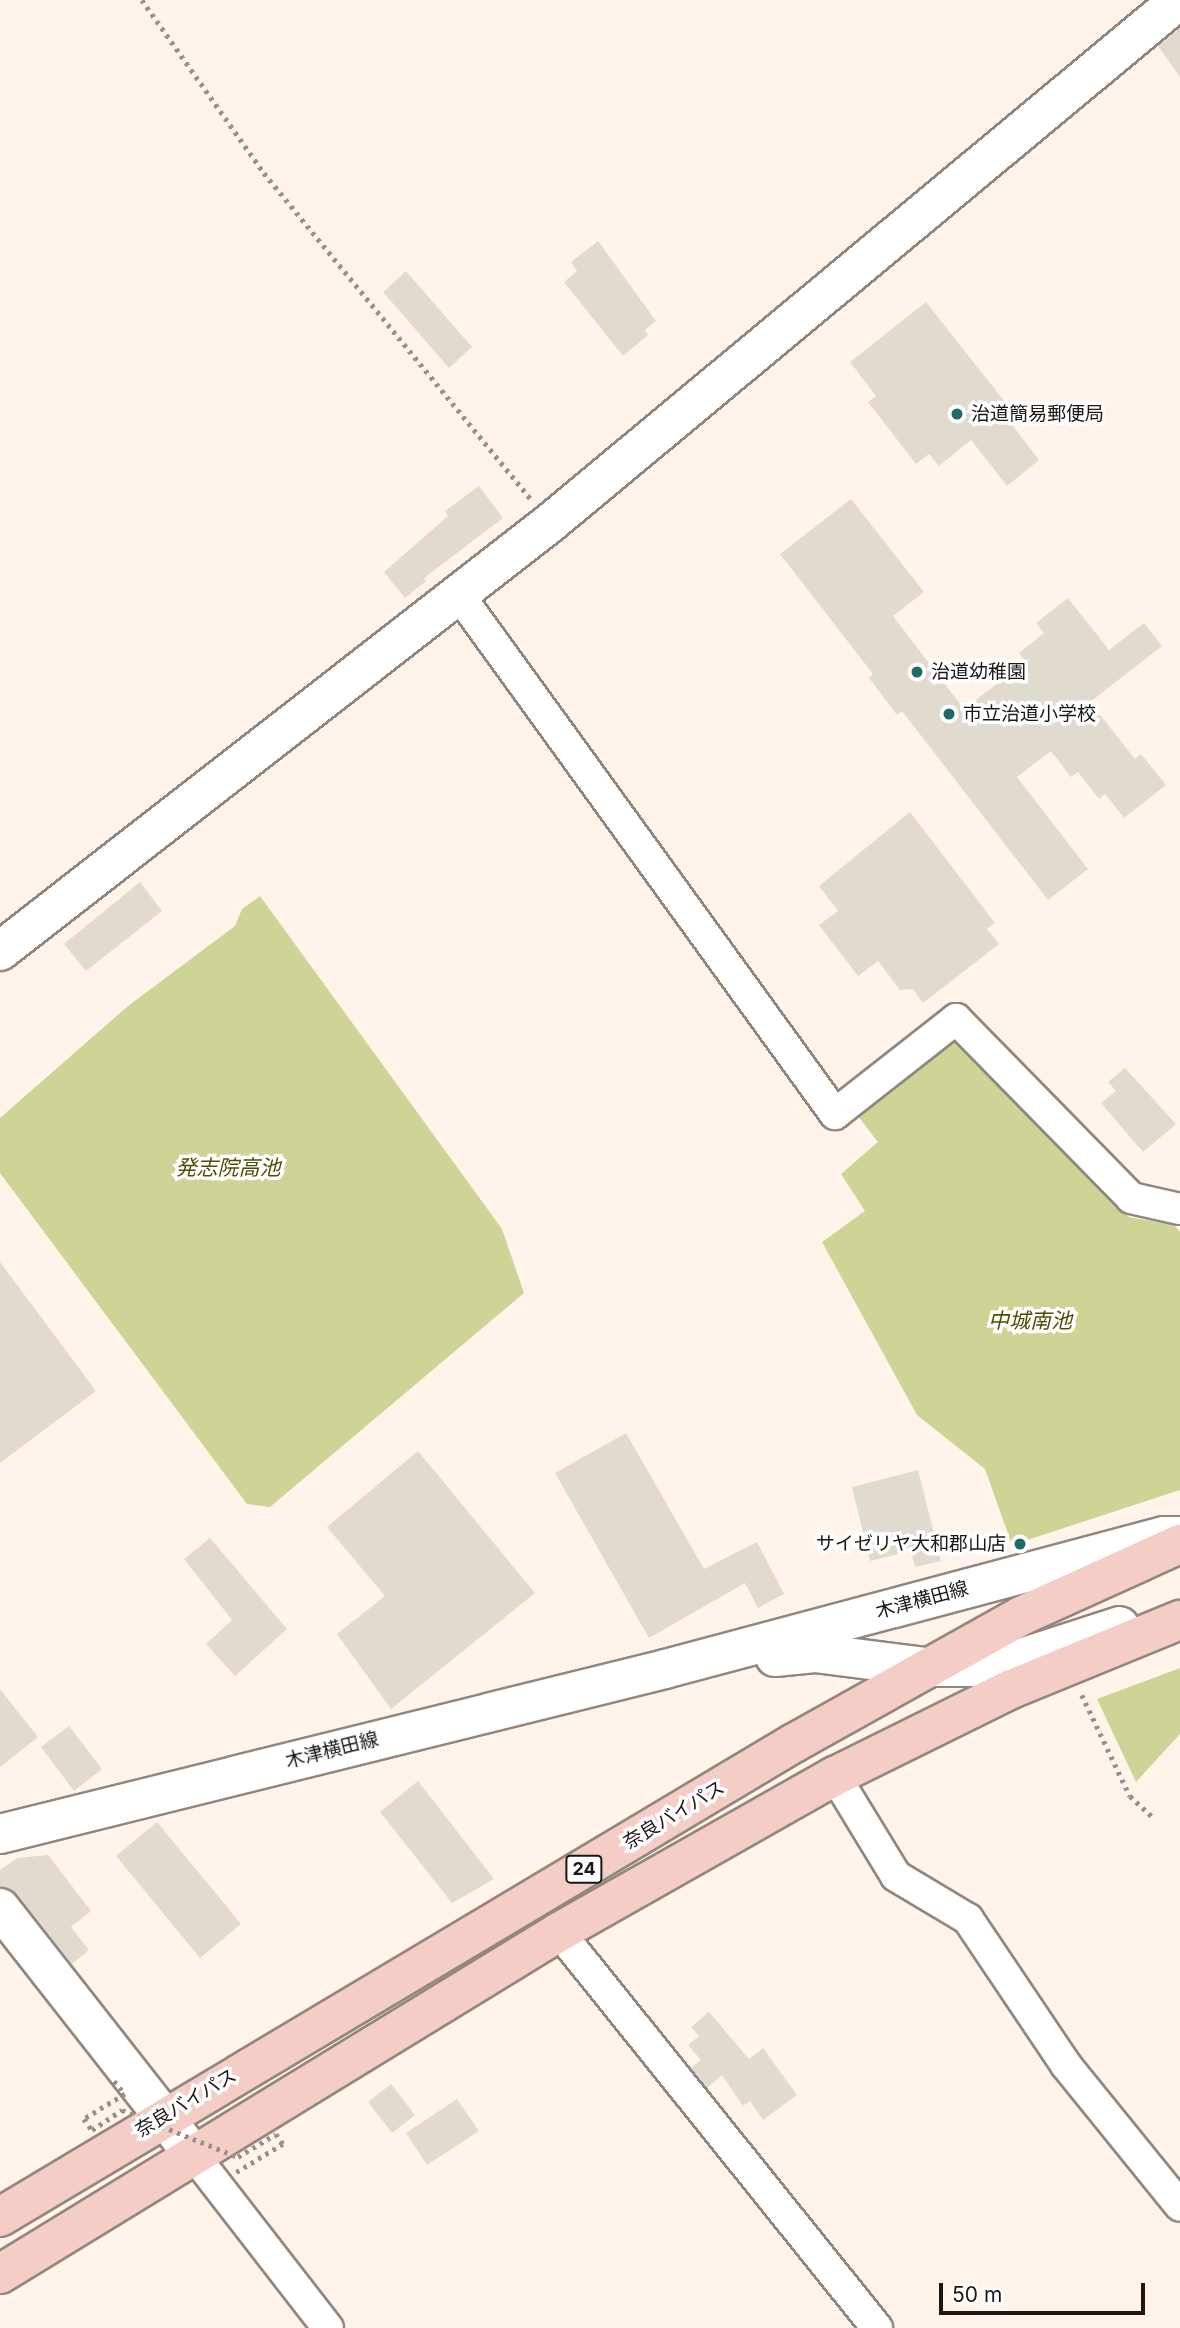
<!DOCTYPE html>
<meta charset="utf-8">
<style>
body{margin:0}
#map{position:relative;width:1180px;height:2328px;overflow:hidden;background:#fff3ea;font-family:Inter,"Noto Sans JP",sans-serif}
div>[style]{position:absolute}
.water>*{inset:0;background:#ced495}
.building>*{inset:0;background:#e1dbcf}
.path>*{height:4.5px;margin-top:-2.25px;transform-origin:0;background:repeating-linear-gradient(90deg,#989089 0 3.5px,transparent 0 8.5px)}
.roads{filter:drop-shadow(2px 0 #92877f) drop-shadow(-2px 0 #92877f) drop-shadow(0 2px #92877f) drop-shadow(0 -2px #92877f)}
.minor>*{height:30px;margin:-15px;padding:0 15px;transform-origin:15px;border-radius:15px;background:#fff}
.tertiary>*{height:38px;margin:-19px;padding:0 19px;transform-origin:19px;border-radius:19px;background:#fff}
.secondary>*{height:38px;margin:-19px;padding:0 19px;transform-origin:19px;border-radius:19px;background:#fff}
.trunk>*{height:38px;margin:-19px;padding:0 19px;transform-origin:19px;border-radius:19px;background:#f4cec6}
.path-bridge>*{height:4.5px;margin-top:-2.25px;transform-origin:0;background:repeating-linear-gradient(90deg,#989089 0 3.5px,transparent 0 8.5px)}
.dots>*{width:19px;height:19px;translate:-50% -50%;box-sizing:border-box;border:4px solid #fff;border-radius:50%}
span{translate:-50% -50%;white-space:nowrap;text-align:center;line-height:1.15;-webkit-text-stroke:7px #fff;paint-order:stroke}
.shield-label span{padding:2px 5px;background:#fff;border:2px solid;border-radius:5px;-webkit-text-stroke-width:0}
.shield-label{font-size:18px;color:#1b1714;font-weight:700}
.poi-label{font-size:19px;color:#1b1714}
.left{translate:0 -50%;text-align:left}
.right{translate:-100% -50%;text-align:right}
.street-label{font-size:19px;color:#1b1714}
.water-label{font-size:21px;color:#4d5004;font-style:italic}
.scale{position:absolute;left:939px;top:2283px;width:206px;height:32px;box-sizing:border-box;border:4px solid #1b1714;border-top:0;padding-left:9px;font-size:21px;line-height:24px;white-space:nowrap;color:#1b1714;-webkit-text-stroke:5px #fff;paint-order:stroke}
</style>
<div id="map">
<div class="water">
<div style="clip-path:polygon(260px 896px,502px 1229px,524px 1293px,270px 1507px,247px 1504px,0 1173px,0 1118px,128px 1006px,235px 926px,242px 909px)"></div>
<div style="clip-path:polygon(951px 1034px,961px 1035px,1129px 1217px,1174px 1225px,1180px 1232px,1180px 1490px,1012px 1545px,985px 1469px,917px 1415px,822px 1242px,865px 1211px,841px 1174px,878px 1142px,854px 1111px)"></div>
<div style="clip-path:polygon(1180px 1668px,1180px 1734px,1136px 1782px,1097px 1699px)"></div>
</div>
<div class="building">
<div style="clip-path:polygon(1180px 28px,1180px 77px,1158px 46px)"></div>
<div style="clip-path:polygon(598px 241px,656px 321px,645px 330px,648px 335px,623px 356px,564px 282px,577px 271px,571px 262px)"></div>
<div style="clip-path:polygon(406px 271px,472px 347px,449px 368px,383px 292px)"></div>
<div style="clip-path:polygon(926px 302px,1020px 421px,1013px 426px,1039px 460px,1007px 486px,971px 440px,939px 466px,929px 454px,916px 464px,868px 402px,876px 396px,850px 362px)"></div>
<div style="clip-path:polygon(479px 486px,503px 518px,424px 578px,426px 581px,405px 598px,384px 572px,448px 516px,445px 511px)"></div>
<div style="clip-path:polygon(851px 499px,924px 592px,893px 616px,964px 709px,1026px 662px,1019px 653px,1044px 633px,1036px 623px,1068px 598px,1109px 650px,1144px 623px,1162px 646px,1090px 702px,1135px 759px,1141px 754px,1166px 785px,1124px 818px,1105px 794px,1099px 799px,1078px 772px,1071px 777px,1051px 751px,1017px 777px,1088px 869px,1048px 900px,902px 711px,897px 715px,869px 678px,873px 674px,780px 554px)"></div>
<div style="clip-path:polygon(910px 812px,995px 923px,987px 929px,999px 944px,923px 1003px,913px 989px,900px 990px,878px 961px,858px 976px,819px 925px,838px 911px,819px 886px)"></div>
<div style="clip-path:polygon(140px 882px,162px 911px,86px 971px,64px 944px)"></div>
<div style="clip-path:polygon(1125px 1068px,1176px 1124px,1143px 1152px,1101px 1103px,1116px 1091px,1108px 1082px)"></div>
<div style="clip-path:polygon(0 1262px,96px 1391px,0 1463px)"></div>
<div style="clip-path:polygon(626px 1433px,704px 1569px,757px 1542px,784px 1594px,758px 1608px,745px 1583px,649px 1638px,555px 1473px)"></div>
<div style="clip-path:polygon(418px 1451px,535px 1593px,391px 1709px,337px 1634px,385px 1596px,327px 1527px)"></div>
<div style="clip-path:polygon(918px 1470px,941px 1561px,915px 1567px,911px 1551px,870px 1561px,852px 1487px)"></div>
<div style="clip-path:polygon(210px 1538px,287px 1629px,235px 1676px,206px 1644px,232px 1620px,184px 1559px)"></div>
<div style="clip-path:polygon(0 1689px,38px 1737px,0 1767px)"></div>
<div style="clip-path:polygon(69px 1726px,102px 1769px,74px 1791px,41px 1747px)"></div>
<div style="clip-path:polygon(418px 1781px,494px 1879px,452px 1903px,380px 1812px)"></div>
<div style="clip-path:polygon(157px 1822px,241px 1924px,200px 1958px,116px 1856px)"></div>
<div style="clip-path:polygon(48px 1855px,91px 1911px,71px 1927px,89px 1950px,72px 1964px,17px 1894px,0 1887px,0 1870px,17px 1858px)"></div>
<div style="clip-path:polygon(709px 2012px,749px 2059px,763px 2048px,797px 2095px,763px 2120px,750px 2101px,743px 2106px,722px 2075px,707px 2088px,691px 2068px,701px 2060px,688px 2045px,699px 2036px,691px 2027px)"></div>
<div style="clip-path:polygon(391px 2084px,415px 2115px,392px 2133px,368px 2102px)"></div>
<div style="clip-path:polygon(457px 2099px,479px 2131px,427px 2165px,406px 2133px)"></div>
</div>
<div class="path">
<div style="left:142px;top:0;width:212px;rotate:54.8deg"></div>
<div style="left:264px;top:173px;width:421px;rotate:50.7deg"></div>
<div style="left:1082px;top:1695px;width:112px;rotate:64.6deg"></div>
<div style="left:1130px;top:1796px;width:33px;rotate:43deg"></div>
</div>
<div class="roads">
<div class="minor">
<div style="left:459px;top:595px;width:641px;rotate:54.08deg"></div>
<div style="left:835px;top:1114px;width:154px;rotate:-38.1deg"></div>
<div style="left:956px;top:1019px;width:250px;rotate:45.6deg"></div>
<div style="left:1131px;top:1198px;width:50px;rotate:12.7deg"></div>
<div style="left:835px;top:1776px;width:117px;rotate:58.6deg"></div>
<div style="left:896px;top:1876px;width:84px;rotate:30.8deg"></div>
<div style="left:968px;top:1919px;width:176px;rotate:56.1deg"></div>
<div style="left:1066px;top:2065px;width:181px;rotate:51deg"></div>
<div style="left:559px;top:1932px;width:508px;rotate:51.23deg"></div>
<div style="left:193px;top:2154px;width:220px;rotate:52.2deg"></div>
</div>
<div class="tertiary">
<div style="left:0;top:951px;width:697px;rotate:-37.89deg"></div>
<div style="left:550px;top:523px;width:818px;rotate:-39.74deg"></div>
<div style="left:0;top:1908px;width:313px;rotate:51.9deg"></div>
</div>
<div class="secondary">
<div style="left:775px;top:1657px;width:40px;rotate:-5.7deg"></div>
<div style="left:815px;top:1653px;width:112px;rotate:7.2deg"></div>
<div style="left:926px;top:1667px;width:67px"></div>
<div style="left:993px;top:1667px;width:133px;rotate:-17.9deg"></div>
<div style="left:0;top:1834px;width:685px;rotate:-13.93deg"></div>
<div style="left:665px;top:1669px;width:516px;rotate:-14.92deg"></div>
<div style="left:1164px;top:1536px;width:16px"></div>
</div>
<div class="trunk">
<div style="left:0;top:2217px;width:925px;rotate:-30.84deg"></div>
<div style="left:794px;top:1743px;width:260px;rotate:-29.2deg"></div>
<div style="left:1021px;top:1616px;width:175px;rotate:-24.4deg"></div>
<div style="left:0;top:2274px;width:655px;rotate:-31.46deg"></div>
<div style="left:559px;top:1932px;width:317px;rotate:-29.5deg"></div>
<div style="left:835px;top:1776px;width:194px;rotate:-26.3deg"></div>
<div style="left:1009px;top:1690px;width:185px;rotate:-22.3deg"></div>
</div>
</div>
<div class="path-bridge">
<div style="left:114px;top:2081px;width:17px;rotate:50deg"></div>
<div style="left:125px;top:2094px;width:48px;rotate:148.6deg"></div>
<div style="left:84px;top:2119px;width:14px;rotate:54deg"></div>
<div style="left:92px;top:2130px;width:36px;rotate:-34deg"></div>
<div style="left:122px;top:2110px;width:125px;rotate:22.1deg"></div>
<div style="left:238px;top:2157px;width:44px;rotate:-31.2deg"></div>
<div style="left:276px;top:2134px;width:12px;rotate:55deg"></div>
<div style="left:283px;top:2144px;width:57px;rotate:148.5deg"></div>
</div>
<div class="dots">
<div style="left:957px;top:414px;background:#1e6a66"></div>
<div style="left:917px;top:672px;background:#1e6a66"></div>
<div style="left:949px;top:714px;background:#1e6a66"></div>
<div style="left:1020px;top:1544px;background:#1e6a66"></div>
</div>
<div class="shield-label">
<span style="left:584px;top:1869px">24</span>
</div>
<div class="poi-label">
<span class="left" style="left:971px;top:414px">治道簡易郵便局</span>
<span class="left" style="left:931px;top:672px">治道幼稚園</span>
<span class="left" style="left:963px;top:714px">市立治道小学校</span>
<span class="right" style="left:1006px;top:1544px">サイゼリヤ大和郡山店</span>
</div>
<div class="street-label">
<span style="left:922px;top:1600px;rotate:-15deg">木津横田線</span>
<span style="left:332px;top:1750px;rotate:-14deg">木津横田線</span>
<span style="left:674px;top:1815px;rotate:-31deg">奈良バイパス</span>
<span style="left:186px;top:2103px;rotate:-31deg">奈良バイパス</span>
</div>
<div class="water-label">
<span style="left:228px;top:1168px">発志院高池</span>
<span style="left:1030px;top:1321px">中城南池</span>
</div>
<div class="scale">50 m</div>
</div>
